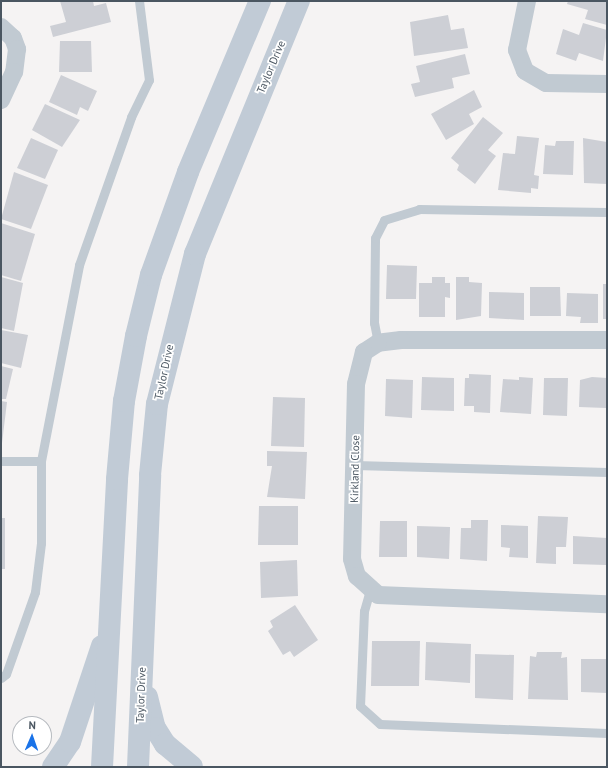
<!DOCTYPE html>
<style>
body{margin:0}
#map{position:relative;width:608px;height:768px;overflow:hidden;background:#f5f3f3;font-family:"PT Sans",sans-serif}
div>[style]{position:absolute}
.building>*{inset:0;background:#cdcfd5}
.lane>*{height:9px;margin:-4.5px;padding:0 4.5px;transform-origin:4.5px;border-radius:4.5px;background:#c1cad2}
.street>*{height:18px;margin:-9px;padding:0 9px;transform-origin:9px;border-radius:9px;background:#c1cad2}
.secondary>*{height:22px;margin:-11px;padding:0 11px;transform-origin:11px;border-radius:11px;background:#c1cbd6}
span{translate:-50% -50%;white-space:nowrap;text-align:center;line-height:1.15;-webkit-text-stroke:3.5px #fff;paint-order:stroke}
.street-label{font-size:11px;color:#4a5661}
.frame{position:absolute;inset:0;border:2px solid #4a5661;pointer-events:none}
.north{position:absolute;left:12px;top:716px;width:40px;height:40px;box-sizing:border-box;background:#fff;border:1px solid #b7bbc0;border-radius:50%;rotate:2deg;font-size:11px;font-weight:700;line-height:16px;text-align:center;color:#4a5661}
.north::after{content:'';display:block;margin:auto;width:14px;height:18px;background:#1a73e8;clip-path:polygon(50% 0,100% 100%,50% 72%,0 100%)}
</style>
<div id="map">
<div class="building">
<div style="clip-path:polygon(60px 1px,93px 1px,94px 6px,106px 3px,111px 22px,53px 37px,50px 26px,66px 22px)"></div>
<div style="clip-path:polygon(568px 1px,607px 1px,607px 25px,585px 19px,588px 10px,567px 4px)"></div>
<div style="clip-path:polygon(448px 15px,451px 30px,464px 28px,468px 48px,414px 56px,410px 22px)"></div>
<div style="clip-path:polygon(583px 23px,607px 30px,603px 61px,579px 53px,576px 61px,556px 54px,563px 29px,579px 35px)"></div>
<div style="clip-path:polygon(60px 41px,91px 41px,92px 72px,59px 72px)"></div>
<div style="clip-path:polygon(465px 54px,470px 74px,452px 78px,454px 88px,415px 97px,411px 84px,420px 82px,416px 66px)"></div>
<div style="clip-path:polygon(61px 75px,97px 91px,88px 111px,80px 107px,77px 115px,49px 102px)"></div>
<div style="clip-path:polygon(474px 90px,482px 107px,469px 114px,474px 124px,446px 140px,431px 114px)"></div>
<div style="clip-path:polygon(45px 104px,80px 120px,62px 147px,32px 130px)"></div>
<div style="clip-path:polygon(483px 117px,503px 133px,488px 150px,496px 156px,475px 184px,457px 170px,459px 165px,451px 158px)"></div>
<div style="clip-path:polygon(517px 136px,539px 138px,534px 175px,539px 176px,538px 189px,531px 188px,531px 193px,498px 190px,503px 153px,515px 154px)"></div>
<div style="clip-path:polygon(31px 138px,58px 150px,45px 179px,17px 168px)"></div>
<div style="clip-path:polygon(583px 138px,607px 142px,607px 184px,584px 183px)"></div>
<div style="clip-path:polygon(556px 141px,574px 141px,573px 175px,543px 174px,545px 145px,555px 146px)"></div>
<div style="clip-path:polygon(14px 172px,48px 185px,31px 229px,1px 219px)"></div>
<div style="clip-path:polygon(1px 223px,35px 234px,21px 281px,1px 275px)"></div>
<div style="clip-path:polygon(387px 265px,417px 266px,416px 299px,386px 299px)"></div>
<div style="clip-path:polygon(1px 277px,23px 283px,14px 331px,1px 328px)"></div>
<div style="clip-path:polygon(432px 277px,445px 277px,445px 283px,450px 283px,450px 298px,445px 297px,445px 317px,419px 317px,419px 283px,432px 283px)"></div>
<div style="clip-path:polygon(456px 277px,469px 277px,469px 282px,482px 283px,481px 316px,456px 320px)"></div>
<div style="clip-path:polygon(603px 284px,607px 284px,607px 319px,603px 319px)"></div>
<div style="clip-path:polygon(530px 287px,560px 287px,561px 316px,530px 316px)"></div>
<div style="clip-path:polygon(489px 292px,524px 293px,524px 320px,489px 318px)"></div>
<div style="clip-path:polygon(567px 293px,598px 294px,598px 323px,580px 323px,581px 317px,566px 316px)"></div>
<div style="clip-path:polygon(1px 330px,28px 335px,21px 368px,1px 363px)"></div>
<div style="clip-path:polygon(1px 366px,13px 369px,6px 399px,1px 399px)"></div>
<div style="clip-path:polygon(469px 374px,491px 375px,490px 413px,474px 412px,474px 406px,464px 406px,465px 378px,469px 378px)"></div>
<div style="clip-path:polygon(422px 377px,454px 378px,454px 411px,421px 410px)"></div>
<div style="clip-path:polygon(519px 377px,533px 378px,531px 414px,500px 412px,503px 379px,519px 380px)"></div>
<div style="clip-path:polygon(592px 377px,607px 378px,606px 408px,579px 407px,580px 380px)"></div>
<div style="clip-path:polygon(544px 378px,568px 378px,567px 416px,543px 415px)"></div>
<div style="clip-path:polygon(386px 379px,413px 380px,412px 418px,385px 416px)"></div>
<div style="clip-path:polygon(273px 397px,305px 398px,304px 447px,271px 446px)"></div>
<div style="clip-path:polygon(1px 401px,7px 402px,2px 443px,1px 443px)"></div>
<div style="clip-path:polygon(267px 451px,307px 452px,305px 499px,267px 497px,272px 466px,267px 466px)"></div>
<div style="clip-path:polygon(259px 506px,298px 506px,298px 545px,258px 545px)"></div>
<div style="clip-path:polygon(538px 516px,568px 517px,566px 547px,556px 547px,556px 564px,536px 563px)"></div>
<div style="clip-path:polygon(1px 518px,5px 518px,5px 569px,1px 569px)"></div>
<div style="clip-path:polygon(471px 520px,488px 520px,487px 561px,460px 559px,461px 528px,471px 528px)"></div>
<div style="clip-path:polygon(380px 521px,407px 521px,407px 557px,379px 557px)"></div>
<div style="clip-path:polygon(501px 525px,528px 526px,528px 558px,509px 557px,510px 548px,501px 547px)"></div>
<div style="clip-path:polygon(417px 526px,450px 527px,449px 559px,417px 557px)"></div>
<div style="clip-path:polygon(573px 536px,607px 538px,606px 565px,573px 564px)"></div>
<div style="clip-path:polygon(297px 560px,298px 596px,261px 598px,260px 562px)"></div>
<div style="clip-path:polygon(295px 605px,318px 640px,294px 657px,290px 651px,283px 655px,268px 631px,273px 627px,270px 621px)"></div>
<div style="clip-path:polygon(372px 641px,420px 641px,419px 686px,371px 686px)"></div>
<div style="clip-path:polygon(426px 642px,471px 644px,470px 683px,425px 680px)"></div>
<div style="clip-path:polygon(537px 652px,562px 652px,561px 658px,567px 657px,568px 700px,528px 699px,530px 656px,536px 657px)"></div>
<div style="clip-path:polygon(475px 654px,514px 655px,513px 700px,475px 698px)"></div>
<div style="clip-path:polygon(581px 659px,607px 659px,607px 693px,581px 692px)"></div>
</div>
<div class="lane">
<div style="left:378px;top:343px;width:20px;rotate:-101deg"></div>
<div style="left:374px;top:323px;width:85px;rotate:-89.3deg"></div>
<div style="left:375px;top:238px;width:20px;rotate:-63deg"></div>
<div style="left:384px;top:220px;width:37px;rotate:-17deg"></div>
<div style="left:419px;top:209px;width:188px;rotate:0.9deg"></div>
<div style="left:1px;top:461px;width:40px"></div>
<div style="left:355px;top:465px;width:252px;rotate:1.6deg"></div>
<div style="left:370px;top:590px;width:22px;rotate:106deg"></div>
<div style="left:364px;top:611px;width:95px;rotate:92.4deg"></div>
<div style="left:360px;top:706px;width:27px;rotate:42deg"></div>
<div style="left:380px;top:724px;width:227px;rotate:2.3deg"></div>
<div style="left:1px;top:678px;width:6px;rotate:-39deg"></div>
<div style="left:6px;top:674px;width:87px;rotate:-70.5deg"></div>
<div style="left:35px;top:592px;width:49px;rotate:-83deg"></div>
<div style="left:41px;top:543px;width:82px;rotate:-90deg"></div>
<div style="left:41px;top:461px;width:200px;rotate:-79deg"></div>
<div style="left:79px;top:265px;width:157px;rotate:-70.6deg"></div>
<div style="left:131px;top:117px;width:41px;rotate:-64.1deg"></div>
<div style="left:149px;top:80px;width:80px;rotate:-97.2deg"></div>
</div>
<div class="street">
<div style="left:527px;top:1px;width:50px;rotate:101.5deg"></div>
<div style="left:517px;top:50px;width:22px;rotate:69deg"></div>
<div style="left:525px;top:71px;width:24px;rotate:30deg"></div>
<div style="left:546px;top:83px;width:61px;rotate:0.9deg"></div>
<div style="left:1px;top:27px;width:16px;rotate:43deg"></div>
<div style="left:13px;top:38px;width:12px;rotate:70deg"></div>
<div style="left:17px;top:49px;width:23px;rotate:97deg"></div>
<div style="left:14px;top:72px;width:31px;rotate:115deg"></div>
<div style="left:607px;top:340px;width:206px;rotate:180deg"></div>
<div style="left:401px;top:340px;width:23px;rotate:173deg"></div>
<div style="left:378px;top:343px;width:17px;rotate:147deg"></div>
<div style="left:364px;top:352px;width:33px;rotate:104deg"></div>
<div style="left:356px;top:384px;width:175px;rotate:91.3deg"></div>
<div style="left:352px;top:559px;width:18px;rotate:74deg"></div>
<div style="left:357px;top:576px;width:28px;rotate:42deg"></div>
<div style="left:378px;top:595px;width:229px;rotate:2.3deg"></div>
</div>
<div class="secondary">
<div style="left:147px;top:697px;width:32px;rotate:76deg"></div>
<div style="left:155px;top:728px;width:19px;rotate:58deg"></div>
<div style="left:165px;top:744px;width:35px;rotate:40deg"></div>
<div style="left:53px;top:767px;width:30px;rotate:-56deg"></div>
<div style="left:70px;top:742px;width:101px;rotate:-71.6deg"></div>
<div style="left:102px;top:767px;width:288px;rotate:-87deg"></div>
<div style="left:117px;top:479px;width:78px;rotate:-84.9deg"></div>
<div style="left:124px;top:401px;width:66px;rotate:-79.5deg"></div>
<div style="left:136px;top:336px;width:63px;rotate:-76.2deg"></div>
<div style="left:151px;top:275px;width:109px;rotate:-70.2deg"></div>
<div style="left:188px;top:172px;width:186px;rotate:-67.2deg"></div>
<div style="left:138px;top:767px;width:292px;rotate:-87.6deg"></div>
<div style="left:150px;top:475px;width:71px;rotate:-84.4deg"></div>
<div style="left:157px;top:404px;width:155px;rotate:-75.8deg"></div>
<div style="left:195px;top:254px;width:274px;rotate:-67.7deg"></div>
</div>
<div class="street-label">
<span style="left:271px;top:67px;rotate:-67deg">Taylor Drive</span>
<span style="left:164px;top:372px;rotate:-78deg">Taylor Drive</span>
<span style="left:355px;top:469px;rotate:-89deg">Kirkland Close</span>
<span style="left:141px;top:695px;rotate:-88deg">Taylor Drive</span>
</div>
<div class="frame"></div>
<div class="north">N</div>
</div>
